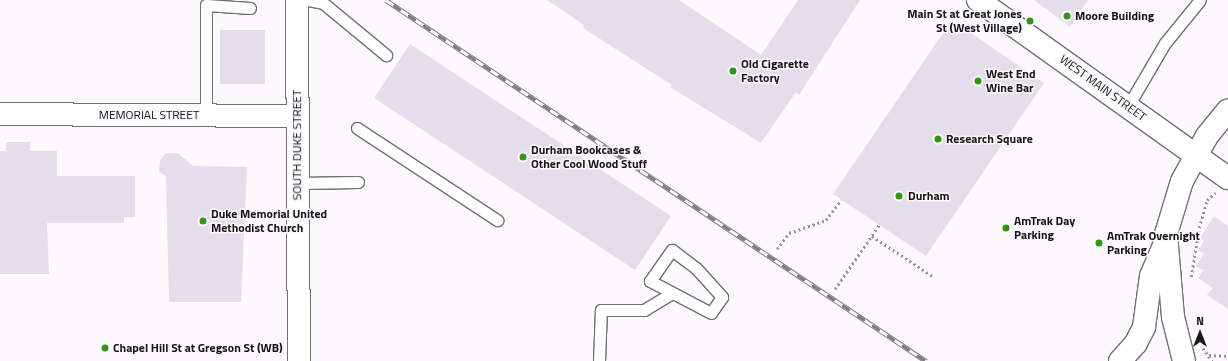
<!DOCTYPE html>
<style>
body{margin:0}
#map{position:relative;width:1228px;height:361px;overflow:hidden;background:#fbf9fe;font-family:"Titillium Web",sans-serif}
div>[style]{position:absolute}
.building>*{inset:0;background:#e3dee9}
.path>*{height:2.5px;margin-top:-1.25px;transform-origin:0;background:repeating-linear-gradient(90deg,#959397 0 2px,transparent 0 5px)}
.roads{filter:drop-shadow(1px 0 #736e78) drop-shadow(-1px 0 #736e78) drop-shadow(0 1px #736e78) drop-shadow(0 -1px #736e78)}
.service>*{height:11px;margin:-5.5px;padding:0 5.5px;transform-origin:5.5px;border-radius:5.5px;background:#fff}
.minor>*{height:22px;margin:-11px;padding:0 11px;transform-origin:11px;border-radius:11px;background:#fff}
.secondary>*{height:22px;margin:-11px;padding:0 11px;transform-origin:11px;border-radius:11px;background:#fff}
.primary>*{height:22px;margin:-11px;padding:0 11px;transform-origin:11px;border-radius:11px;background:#fff}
.rail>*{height:4.5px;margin-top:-2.25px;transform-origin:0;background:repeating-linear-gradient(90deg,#fbf9fe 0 9px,#7e7c80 0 18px);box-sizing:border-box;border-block:1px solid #7e7c80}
.dots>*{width:11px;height:11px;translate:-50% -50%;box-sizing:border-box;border:2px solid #fbf9fe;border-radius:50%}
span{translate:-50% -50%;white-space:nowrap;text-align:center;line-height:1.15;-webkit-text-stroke:3px #fbf9fe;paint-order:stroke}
.poi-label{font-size:12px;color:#161418;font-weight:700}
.right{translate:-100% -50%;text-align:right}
.left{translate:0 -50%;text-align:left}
.street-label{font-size:12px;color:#161418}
.north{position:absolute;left:1180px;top:313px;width:40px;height:40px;-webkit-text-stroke:3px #fbf9fe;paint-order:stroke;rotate:0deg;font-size:11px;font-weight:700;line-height:16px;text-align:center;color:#161418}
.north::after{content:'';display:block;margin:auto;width:14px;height:18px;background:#161418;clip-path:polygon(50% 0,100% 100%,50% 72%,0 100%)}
</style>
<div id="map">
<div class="building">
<div style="clip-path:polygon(547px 0,679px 0,761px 55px,798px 0,860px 0,799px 95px,796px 92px,761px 143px,670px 87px,672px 85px,583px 28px,584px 25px)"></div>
<div style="clip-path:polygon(1034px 0,1088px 0,1070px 27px)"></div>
<div style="clip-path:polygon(952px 20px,1044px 83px,926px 256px,833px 194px)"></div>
<div style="clip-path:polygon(220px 30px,265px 30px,265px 84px,220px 84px)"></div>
<div style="clip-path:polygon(410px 44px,671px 216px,635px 270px,374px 98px)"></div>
<div style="clip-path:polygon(6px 142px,30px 142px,30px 151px,57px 151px,57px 176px,135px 176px,135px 217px,124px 217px,124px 223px,47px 223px,49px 274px,0 274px,0 151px,6px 151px)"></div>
<div style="clip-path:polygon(166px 153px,178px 153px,193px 166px,247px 167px,241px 302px,169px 302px,166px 176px,159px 172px,160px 160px)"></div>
<div style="clip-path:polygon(1214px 216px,1228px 226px,1228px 309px,1207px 295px,1213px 288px,1198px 278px,1203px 270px,1196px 266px,1204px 254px,1198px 250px,1204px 241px,1200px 238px)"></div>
</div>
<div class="path">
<div style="left:872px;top:236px;width:74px;rotate:33.5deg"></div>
<div style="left:777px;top:249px;width:20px;rotate:-53deg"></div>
<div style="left:789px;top:233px;width:39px;rotate:-19deg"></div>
<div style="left:826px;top:220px;width:25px;rotate:-53deg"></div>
<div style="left:1191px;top:277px;width:50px;rotate:-80.7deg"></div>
<div style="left:1199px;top:228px;width:29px;rotate:-74deg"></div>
<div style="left:1207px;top:200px;width:11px;rotate:-41deg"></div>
<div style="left:835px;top:289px;width:78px;rotate:-55.5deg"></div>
<div style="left:1203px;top:348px;width:16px;rotate:55deg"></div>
<div style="left:1209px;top:355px;width:19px;rotate:3deg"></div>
</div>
<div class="roads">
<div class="service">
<div style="left:308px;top:0;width:15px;rotate:11deg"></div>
<div style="left:323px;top:3px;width:82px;rotate:39.5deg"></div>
<div style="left:1128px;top:106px;width:73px;rotate:-59.6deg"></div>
<div style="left:1165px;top:43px;width:55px;rotate:-50.9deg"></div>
<div style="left:206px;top:116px;width:111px;rotate:-90deg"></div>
<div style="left:206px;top:5px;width:44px;rotate:3.9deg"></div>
<div style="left:357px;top:128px;width:168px;rotate:33.3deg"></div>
<div style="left:297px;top:183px;width:61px;rotate:-0.9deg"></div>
<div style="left:672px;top:250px;width:30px;rotate:37deg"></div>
<div style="left:696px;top:268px;width:39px;rotate:48deg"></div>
<div style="left:722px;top:297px;width:19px;rotate:125deg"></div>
<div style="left:711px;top:313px;width:69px;rotate:-152.3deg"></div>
<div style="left:650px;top:281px;width:38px;rotate:-55deg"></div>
<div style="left:599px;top:361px;width:51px;rotate:-87.8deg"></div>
<div style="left:601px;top:310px;width:43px"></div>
<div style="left:644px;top:310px;width:31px;rotate:-31deg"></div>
</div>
<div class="minor">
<div style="left:0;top:114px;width:297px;rotate:0.4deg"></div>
</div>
<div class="secondary">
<div style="left:297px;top:0;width:361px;rotate:89.7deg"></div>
<div style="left:978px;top:0;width:307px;rotate:35.5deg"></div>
</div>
<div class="primary">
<div style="left:1120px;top:361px;width:24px;rotate:-48deg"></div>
<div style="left:1136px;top:343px;width:18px;rotate:-63deg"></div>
<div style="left:1144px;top:327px;width:51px;rotate:-82.2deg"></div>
<div style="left:1151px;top:276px;width:34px;rotate:-67deg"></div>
<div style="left:1184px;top:361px;width:45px;rotate:-104deg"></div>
<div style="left:1173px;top:317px;width:83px;rotate:-94.8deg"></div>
<div style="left:1166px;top:234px;width:55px;rotate:-73.2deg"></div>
<div style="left:1182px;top:181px;width:51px;rotate:-60.9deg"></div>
<div style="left:1207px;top:136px;width:33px;rotate:-51deg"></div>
</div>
</div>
<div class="rail">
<div style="left:386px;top:0;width:650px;rotate:33.76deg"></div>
</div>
<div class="dots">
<div style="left:1067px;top:16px;background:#349514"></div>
<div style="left:1030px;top:21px;background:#349514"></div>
<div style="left:733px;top:71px;background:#349514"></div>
<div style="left:978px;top:81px;background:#349514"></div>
<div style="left:938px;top:139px;background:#349514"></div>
<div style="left:523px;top:157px;background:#349514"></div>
<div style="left:899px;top:196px;background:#349514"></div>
<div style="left:203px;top:221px;background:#349514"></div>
<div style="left:1006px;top:228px;background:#349514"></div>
<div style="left:1099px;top:243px;background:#349514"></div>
<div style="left:105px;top:348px;background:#349514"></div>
</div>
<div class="poi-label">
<span class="right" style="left:1022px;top:21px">Main St at Great Jones<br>St (West Village)</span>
<span class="left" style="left:1075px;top:16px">Moore Building</span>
<span class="left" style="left:741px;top:71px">Old Cigarette<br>Factory</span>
<span class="left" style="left:986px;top:81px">West End<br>Wine Bar</span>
<span class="left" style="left:946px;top:139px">Research Square</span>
<span class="left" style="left:531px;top:157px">Durham Bookcases &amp;<br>Other Cool Wood Stuff</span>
<span class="left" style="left:908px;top:196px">Durham</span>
<span class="left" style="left:211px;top:221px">Duke Memorial United<br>Methodist Church</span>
<span class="left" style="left:1014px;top:228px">AmTrak Day<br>Parking</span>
<span class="left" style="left:1107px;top:243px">AmTrak Overnight<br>Parking</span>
<span class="left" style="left:113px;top:348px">Chapel Hill St at Gregson St (WB)</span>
</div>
<div class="street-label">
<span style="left:1103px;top:88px;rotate:36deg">WEST MAIN STREET</span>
<span style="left:149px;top:115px">MEMORIAL STREET</span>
<span style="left:297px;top:145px;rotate:-90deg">SOUTH DUKE STREET</span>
</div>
<div class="north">N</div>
</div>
